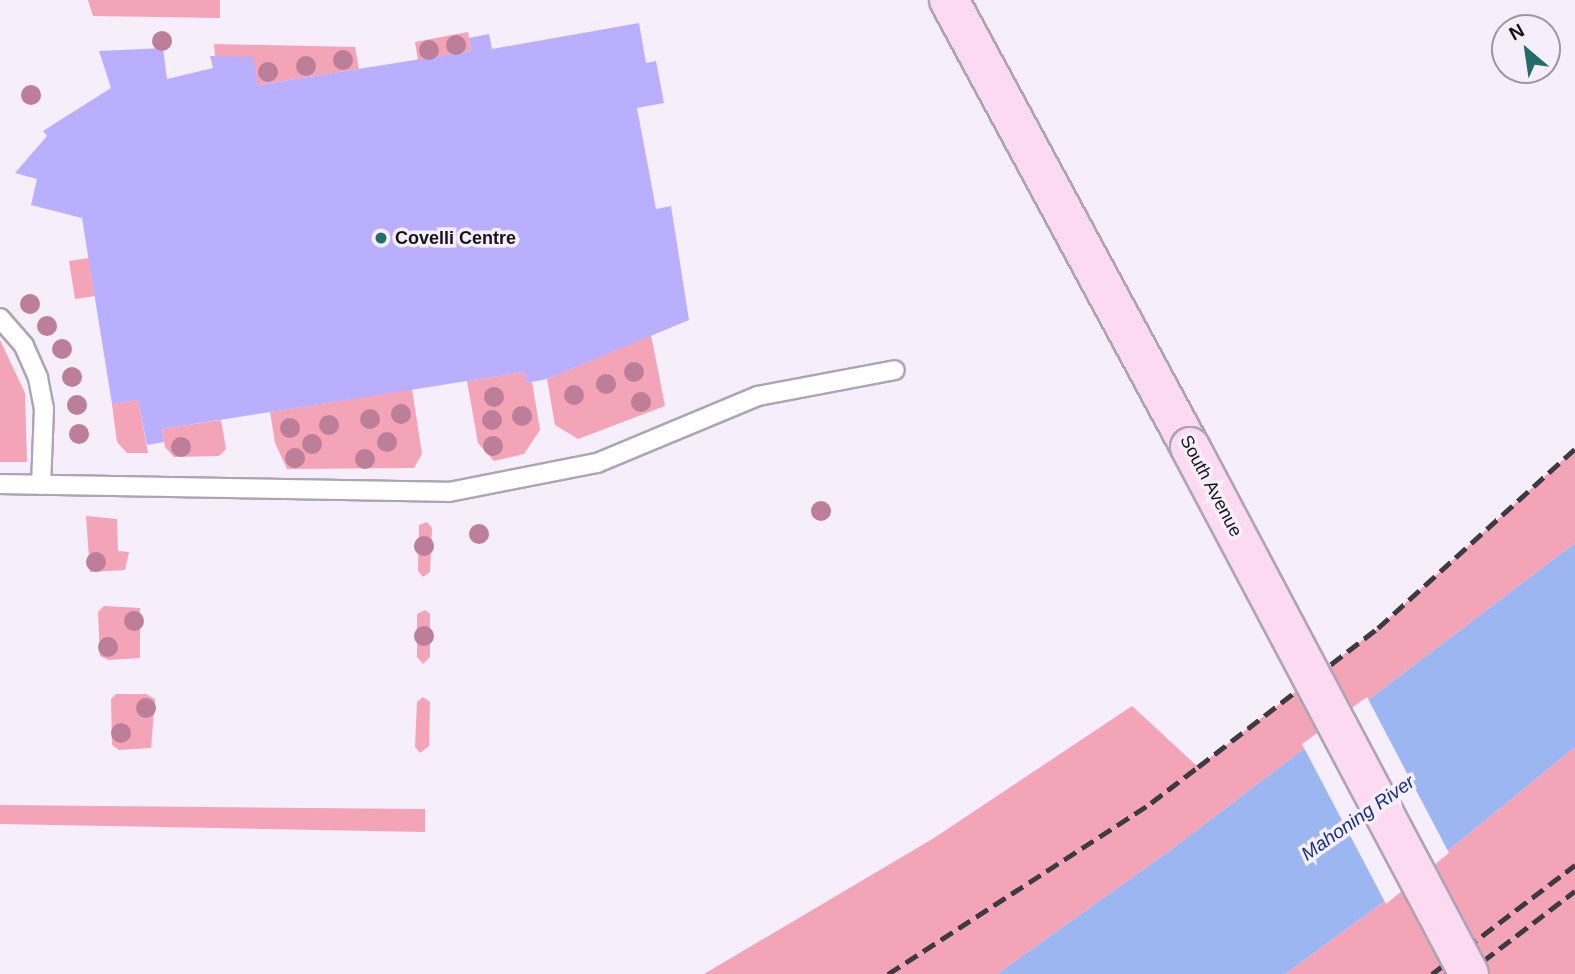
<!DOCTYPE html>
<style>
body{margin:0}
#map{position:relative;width:1575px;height:974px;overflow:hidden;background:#f7eefc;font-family:Arial,sans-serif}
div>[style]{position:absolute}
.green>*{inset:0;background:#f4a4b7}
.water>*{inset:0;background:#9bb6f1}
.pier>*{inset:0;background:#f7eefc}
.building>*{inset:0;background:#baafff}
.roads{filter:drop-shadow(2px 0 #aea5b3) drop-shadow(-2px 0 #aea5b3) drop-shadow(0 2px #aea5b3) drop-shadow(0 -2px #aea5b3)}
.lane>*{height:18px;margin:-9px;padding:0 9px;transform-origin:9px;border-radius:9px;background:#fff}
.secondary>*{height:38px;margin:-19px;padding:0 19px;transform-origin:19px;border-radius:19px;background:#fcdaf2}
.rail>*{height:5px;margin-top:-2.5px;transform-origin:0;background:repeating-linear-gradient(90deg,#3e3a41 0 14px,transparent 0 21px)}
.bridges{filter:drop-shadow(2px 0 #aea5b3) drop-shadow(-2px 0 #aea5b3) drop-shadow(0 2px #aea5b3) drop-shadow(0 -2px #aea5b3)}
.secondary-bridge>*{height:38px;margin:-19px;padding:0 19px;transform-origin:19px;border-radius:19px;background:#fcdaf2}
.trees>*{width:20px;height:20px;margin:-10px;border-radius:50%;background:#bc7e98}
.dots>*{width:19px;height:19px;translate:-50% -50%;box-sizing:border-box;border:4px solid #f7eefc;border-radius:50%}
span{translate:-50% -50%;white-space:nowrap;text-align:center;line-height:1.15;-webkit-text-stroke:7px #f7eefc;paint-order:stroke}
.poi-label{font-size:18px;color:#171419;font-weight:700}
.left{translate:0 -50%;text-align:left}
.street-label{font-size:18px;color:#171419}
.water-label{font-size:19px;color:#163285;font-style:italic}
.north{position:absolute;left:1491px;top:14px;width:70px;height:70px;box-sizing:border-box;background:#f7eefc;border:2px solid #9d97a1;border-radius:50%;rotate:331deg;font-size:19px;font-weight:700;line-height:28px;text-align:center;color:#171419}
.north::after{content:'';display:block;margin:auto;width:24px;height:32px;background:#226d6a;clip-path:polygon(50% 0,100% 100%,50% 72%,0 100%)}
</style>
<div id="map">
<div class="green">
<div style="clip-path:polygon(88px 0,220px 0,220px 18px,93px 16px)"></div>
<div style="clip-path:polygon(468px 32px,471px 51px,418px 60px,415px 42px)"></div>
<div style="clip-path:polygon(214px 44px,355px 47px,359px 69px,258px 85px,215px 56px)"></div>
<div style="clip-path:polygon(89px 258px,95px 296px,75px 299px,69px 261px)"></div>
<div style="clip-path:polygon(651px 335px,665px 406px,578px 439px,555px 425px,547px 379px)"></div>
<div style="clip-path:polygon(0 340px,25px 393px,27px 462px,0 462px)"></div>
<div style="clip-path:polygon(524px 372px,527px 383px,532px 382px,540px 430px,524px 454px,494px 461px,478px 443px,467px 381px)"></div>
<div style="clip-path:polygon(412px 389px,422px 454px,414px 468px,287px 469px,275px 443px,270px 412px)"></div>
<div style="clip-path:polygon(138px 400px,148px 453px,127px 453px,117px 442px,112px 404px)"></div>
<div style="clip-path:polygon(221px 420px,226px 449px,219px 456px,174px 457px,165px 447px,162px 429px)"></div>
<div style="clip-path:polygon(1575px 449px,1575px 543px,1168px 852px,997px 974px,704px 974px,934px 838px,1132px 706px,1198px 767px,1378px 628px)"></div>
<div style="clip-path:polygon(86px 516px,117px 519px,118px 551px,129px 552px,125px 570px,90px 572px)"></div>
<div style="clip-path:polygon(427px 522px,432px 528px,430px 572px,423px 577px,418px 571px,419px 525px)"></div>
<div style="clip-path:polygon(104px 606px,140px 608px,140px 658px,109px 660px,100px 656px,98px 612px)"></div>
<div style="clip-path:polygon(425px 610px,430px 614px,430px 657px,423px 664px,417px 657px,417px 614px)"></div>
<div style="clip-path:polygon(116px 694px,146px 694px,155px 699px,151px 748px,119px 750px,112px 745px,111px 699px)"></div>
<div style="clip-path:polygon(423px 697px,430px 702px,429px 746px,420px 753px,415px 747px,417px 702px)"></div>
<div style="clip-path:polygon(1575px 747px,1575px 974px,1285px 974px,1397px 892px)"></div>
<div style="clip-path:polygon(0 805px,425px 809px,425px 832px,0 824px)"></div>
</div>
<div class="water">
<div style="clip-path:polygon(1575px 543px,1575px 747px,1397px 892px,1285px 974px,997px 974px,1168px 852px)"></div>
</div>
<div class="pier">
<div style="clip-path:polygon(1367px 697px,1449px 853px,1386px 904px,1302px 744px)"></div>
</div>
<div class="building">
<div style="clip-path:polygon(639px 23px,646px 63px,656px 61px,664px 103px,637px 108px,656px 209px,671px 206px,689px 320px,547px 379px,527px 383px,524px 372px,162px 429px,164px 442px,147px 445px,138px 400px,112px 404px,82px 218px,31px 205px,37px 179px,15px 173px,47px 136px,43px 131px,111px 88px,99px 51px,163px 48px,167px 79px,213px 68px,210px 56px,253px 57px,258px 85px,471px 51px,469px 38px,489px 34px,492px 49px)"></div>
</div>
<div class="roads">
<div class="lane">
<div style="left:0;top:318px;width:37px;rotate:49deg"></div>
<div style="left:24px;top:346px;width:35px;rotate:66deg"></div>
<div style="left:38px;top:378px;width:31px;rotate:79deg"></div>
<div style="left:44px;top:408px;width:77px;rotate:92.2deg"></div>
<div style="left:0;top:484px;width:449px;rotate:1deg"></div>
<div style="left:449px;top:492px;width:151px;rotate:-11.1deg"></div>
<div style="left:597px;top:463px;width:174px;rotate:-22.6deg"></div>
<div style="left:758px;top:396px;width:139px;rotate:-10.7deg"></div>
</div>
<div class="secondary">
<div style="left:949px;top:0;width:508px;rotate:61.67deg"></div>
</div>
</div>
<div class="rail">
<div style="left:888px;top:974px;width:314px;rotate:-33deg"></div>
<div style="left:1151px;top:803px;width:59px;rotate:-37.5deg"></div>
<div style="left:1198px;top:767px;width:227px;rotate:-37.7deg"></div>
<div style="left:1378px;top:628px;width:266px;rotate:-42.3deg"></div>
<div style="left:1432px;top:974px;width:180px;rotate:-37.3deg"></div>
<div style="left:1466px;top:974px;width:137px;rotate:-37.3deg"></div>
</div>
<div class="bridges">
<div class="secondary-bridge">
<div style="left:1190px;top:447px;width:596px;rotate:62.1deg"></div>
</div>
</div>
<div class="trees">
<div style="left:162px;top:41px"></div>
<div style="left:456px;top:45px"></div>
<div style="left:429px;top:50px"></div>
<div style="left:343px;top:60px"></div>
<div style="left:306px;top:66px"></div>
<div style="left:268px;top:72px"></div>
<div style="left:31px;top:95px"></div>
<div style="left:30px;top:304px"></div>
<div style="left:47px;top:326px"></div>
<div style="left:62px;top:349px"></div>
<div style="left:634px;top:372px"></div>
<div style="left:72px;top:377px"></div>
<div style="left:606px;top:384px"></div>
<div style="left:574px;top:395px"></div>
<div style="left:494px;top:397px"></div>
<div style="left:641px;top:402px"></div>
<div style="left:77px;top:405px"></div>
<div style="left:401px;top:414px"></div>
<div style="left:522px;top:416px"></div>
<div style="left:370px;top:419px"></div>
<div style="left:492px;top:420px"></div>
<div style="left:329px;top:425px"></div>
<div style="left:290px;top:428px"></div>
<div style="left:79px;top:434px"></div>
<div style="left:387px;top:442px"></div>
<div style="left:312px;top:444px"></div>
<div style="left:493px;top:446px"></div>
<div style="left:181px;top:447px"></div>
<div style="left:295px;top:458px"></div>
<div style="left:365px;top:459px"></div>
<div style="left:821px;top:511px"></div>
<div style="left:479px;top:534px"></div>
<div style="left:424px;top:546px"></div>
<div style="left:96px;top:562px"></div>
<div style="left:134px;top:621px"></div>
<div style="left:424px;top:636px"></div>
<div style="left:108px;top:647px"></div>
<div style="left:146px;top:708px"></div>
<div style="left:121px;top:733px"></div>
</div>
<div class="dots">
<div style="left:381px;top:238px;background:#226d6a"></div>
</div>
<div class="poi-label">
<span class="left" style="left:395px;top:238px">Covelli Centre</span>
</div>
<div class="street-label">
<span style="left:1211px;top:486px;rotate:62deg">South Avenue</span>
</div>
<div class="water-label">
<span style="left:1358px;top:818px;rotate:-35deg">Mahoning River</span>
</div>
<div class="north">N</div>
</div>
